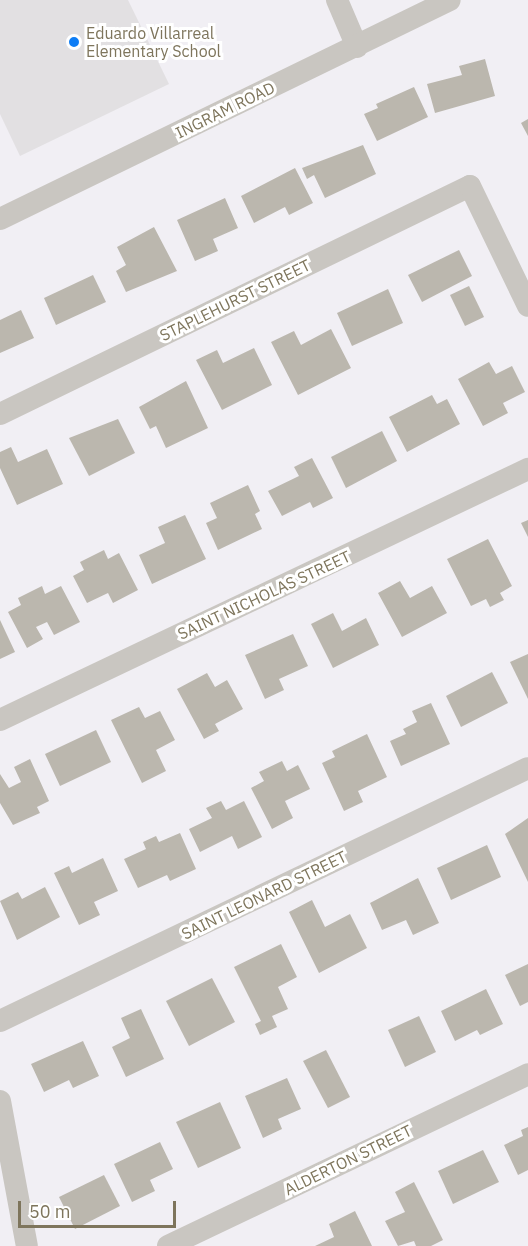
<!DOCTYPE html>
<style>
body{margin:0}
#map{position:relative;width:528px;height:1246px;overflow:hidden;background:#f1eff4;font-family:"IBM Plex Sans",sans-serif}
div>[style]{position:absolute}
.built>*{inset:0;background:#e2e0e2}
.building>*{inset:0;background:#bbb7ae}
.minor>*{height:22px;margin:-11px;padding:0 11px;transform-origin:11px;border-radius:11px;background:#c9c6c1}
.dots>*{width:16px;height:16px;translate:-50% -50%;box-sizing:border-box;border:3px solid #fff;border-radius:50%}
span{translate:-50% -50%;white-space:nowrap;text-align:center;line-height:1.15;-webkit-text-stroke:6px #fff;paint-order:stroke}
.poi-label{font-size:16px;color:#7e755c}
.left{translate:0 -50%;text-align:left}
.street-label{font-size:16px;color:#7e755c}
.scale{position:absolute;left:18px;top:1201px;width:158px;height:27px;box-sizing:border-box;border:3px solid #7e755c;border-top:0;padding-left:8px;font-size:18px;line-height:21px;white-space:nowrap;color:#7e755c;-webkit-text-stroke:4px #fff;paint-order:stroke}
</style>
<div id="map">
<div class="built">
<div style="clip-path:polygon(0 0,128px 0,169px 84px,20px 156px,0 114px)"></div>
</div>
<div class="building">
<div style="clip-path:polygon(485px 59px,495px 96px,435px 113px,427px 84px,462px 75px,459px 66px)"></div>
<div style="clip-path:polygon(414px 87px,428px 117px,377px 141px,364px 114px,378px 108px,376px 104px)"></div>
<div style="clip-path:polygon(528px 119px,528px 136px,521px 123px)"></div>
<div style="clip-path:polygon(363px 145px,376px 174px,325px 198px,314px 175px,307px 179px,302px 168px)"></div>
<div style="clip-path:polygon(295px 168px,313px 203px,289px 215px,285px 207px,254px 223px,241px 196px)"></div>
<div style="clip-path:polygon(225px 198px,238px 228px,213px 239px,218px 251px,195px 261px,177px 220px)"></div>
<div style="clip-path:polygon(154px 227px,177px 271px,126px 292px,116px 271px,126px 265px,117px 247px)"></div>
<div style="clip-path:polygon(459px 250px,472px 276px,422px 302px,408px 275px)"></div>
<div style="clip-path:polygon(93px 275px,106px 302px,56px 325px,44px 298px)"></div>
<div style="clip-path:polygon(469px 286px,484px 317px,465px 326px,450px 295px)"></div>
<div style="clip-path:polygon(388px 289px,403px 323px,352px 346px,337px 313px)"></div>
<div style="clip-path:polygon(21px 310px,34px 338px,0 353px,0 320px)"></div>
<div style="clip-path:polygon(331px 329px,351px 368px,298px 395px,271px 342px,294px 331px,301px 345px)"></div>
<div style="clip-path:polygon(254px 348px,272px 385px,222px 410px,196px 360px,217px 350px,223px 363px)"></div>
<div style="clip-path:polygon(489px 362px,496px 374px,512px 366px,525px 392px,503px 403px,508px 413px,483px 426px,458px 379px)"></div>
<div style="clip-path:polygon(186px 381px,208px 428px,166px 448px,156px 426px,150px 429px,139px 407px)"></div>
<div style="clip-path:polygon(432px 395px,437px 404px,447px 399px,460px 424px,407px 452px,389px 417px)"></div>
<div style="clip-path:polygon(118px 419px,135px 453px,89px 476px,69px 438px)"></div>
<div style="clip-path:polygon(382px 431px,397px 461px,346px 488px,331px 457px)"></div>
<div style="clip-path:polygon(11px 447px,18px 462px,47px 449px,63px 484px,17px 505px,0 468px,0 452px)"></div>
<div style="clip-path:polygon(312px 458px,333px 498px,313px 508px,310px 502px,282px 516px,268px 491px,299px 476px,294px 467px)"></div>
<div style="clip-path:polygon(248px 485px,260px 511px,255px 514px,262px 529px,218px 550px,206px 523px,217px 518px,210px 503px)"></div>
<div style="clip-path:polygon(185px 515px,206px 559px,152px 584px,139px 555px,165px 543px,158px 527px)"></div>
<div style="clip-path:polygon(528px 520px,528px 537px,521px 523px)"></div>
<div style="clip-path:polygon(488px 539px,512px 586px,500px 593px,504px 600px,490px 607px,486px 599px,471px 606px,447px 559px)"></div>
<div style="clip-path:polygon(104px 550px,108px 559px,119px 553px,138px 590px,113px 603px,108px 593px,87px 603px,73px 576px,84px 570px,80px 562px)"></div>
<div style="clip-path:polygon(400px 581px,410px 598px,432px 586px,447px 613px,402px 637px,378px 593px)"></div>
<div style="clip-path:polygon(42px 586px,45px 594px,61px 586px,80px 622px,54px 635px,47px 622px,36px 627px,43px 639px,27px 648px,8px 612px,21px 605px,18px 598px)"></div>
<div style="clip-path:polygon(333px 613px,342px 631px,366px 618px,379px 645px,333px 668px,311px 624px)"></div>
<div style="clip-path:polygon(0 620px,15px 652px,0 659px)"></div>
<div style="clip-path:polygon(293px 634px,308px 666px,279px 679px,284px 690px,265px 699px,245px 655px)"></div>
<div style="clip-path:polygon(528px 654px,528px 699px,510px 662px)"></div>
<div style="clip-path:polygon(492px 672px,508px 703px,461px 727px,446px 696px)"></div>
<div style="clip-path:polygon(207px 673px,215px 687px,227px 680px,243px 709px,215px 724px,219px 731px,204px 739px,177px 689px)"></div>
<div style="clip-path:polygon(431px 703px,450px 744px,401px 766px,390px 741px,406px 734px,403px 729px,417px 722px,412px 711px)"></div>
<div style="clip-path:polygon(139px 707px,145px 718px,160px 711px,175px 740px,156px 750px,166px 771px,142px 783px,111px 720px)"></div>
<div style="clip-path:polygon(96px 730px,111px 762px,60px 786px,45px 754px)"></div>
<div style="clip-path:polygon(367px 734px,387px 777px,358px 791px,363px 802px,344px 811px,322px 763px,335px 757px,332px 751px)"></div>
<div style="clip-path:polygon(30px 759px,49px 801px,37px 807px,40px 813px,13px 825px,0 803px,0 774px,9px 788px,21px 782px,14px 767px)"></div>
<div style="clip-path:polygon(282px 761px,287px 771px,298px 765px,310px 789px,285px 801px,293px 818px,272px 829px,251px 788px,264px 781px,259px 772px)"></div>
<div style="clip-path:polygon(221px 801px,226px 810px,244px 801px,262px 837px,238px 849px,232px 836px,200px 852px,189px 829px,212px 818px,206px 808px)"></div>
<div style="clip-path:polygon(528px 818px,528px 882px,505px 834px)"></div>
<div style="clip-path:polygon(180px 833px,196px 869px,170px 881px,167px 875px,138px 888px,124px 859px,146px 849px,143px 842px,156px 836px,159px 842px)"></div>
<div style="clip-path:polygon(487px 845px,501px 877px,451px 900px,437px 868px)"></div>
<div style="clip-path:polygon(103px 858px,118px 891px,94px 902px,100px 915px,79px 925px,54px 873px,69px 866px,72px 873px)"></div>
<div style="clip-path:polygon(418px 878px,439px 923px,413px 935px,406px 920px,382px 930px,370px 903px)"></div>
<div style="clip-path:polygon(45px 887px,60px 917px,17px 940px,0 901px,18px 892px,22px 899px)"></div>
<div style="clip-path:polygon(312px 900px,325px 927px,350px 914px,367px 948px,319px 973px,289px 912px)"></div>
<div style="clip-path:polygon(281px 944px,297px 977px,278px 987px,288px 1009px,272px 1016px,277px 1027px,260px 1035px,255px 1024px,261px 1021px,234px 967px)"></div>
<div style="clip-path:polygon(528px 964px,528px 1002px,520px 1006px,505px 975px)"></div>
<div style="clip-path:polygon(212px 978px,235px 1022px,189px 1046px,166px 1001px)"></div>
<div style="clip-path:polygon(486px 989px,503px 1024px,480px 1035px,477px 1030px,455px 1041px,441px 1011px)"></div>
<div style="clip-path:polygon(141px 1009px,164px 1059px,126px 1077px,112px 1047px,130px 1038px,121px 1018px)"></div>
<div style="clip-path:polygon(419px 1016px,436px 1052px,405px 1067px,388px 1030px)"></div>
<div style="clip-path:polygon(83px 1041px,99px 1076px,73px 1088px,69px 1080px,44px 1092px,31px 1064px)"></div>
<div style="clip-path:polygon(326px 1050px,350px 1097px,328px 1108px,303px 1061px)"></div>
<div style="clip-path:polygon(287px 1078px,301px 1109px,278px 1119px,282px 1129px,263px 1138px,245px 1096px)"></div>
<div style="clip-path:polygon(220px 1102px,241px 1148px,198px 1168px,176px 1122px)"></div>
<div style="clip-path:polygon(528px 1127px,528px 1170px,518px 1175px,504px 1145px,523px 1136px,521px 1130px)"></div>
<div style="clip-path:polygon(160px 1142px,173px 1169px,150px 1180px,155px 1191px,132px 1202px,114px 1164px)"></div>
<div style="clip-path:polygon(483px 1150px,499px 1182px,453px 1204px,438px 1171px)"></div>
<div style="clip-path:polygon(104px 1175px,120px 1206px,75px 1229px,59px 1197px)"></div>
<div style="clip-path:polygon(414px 1182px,443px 1240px,431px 1246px,416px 1246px,414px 1241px,398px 1246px,385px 1221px,405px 1212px,395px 1192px)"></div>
<div style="clip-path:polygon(355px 1211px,372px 1246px,315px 1246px,334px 1237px,329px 1224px)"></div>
</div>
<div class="minor">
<div style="left:337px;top:0;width:51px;rotate:66.9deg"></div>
<div style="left:0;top:219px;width:500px;rotate:-25.95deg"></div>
<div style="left:0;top:414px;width:522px;rotate:-25.88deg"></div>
<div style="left:470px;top:186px;width:133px;rotate:64.2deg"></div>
<div style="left:0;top:720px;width:585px;rotate:-25.43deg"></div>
<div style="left:0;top:1021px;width:585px;rotate:-25.6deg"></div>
<div style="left:0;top:1101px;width:147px;rotate:79.5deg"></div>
<div style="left:168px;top:1246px;width:399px;rotate:-25.5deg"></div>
</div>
<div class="dots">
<div style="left:74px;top:42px;background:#0e7df5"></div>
</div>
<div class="poi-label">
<span class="left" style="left:86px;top:42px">Eduardo Villarreal<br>Elementary School</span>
</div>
<div class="street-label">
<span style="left:225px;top:110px;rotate:-26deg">INGRAM ROAD</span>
<span style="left:235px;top:300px;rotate:-26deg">STAPLEHURST STREET</span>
<span style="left:264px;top:595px;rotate:-25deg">SAINT NICHOLAS STREET</span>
<span style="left:264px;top:895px;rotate:-26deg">SAINT LEONARD STREET</span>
<span style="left:348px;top:1160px;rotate:-26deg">ALDERTON STREET</span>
</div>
<div class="scale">50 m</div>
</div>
